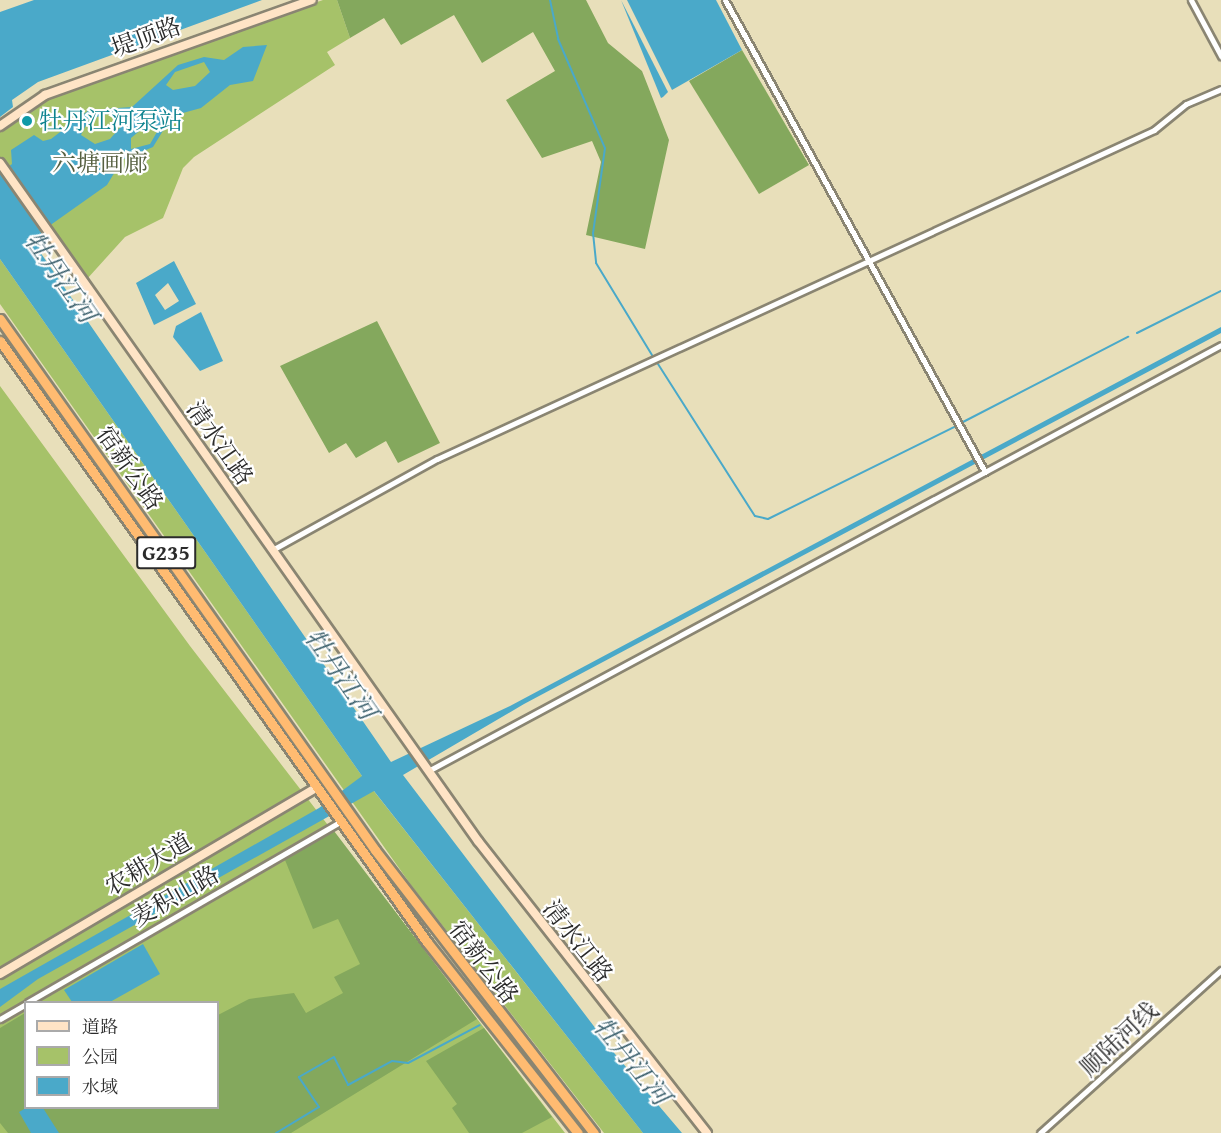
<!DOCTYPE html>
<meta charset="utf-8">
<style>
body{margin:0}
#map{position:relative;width:1221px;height:1133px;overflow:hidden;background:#e8dfba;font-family:"Gentium Book Plus","Noto Serif SC",serif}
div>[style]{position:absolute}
.green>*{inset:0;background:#a6c269}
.forest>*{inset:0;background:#84a85d}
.water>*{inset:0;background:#4aa9c9}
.stream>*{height:2px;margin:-1px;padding:0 1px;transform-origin:1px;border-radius:1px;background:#4aa9c9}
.roads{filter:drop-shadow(2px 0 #8a8572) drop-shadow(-2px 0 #8a8572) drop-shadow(0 2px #8a8572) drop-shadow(0 -2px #8a8572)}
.street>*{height:5px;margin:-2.5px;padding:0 2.5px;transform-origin:2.5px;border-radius:2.5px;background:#fff}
.secondary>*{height:8px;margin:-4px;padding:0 4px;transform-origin:4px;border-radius:4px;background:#ffe4c6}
.highway>*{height:9px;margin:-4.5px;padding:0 4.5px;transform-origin:4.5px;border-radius:4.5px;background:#ffbb71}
.dots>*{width:16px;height:16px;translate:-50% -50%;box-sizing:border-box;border:3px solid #fff;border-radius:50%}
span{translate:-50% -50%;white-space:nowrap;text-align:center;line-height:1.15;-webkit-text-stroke:4.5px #fff;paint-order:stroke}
.shield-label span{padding:2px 4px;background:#fff;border:2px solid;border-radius:4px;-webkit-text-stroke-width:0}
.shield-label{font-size:22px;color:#2b2b2b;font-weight:700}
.street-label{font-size:24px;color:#2b2b2b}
.culture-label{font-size:24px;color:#0d838f}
.left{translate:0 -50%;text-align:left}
.park-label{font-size:24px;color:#566041}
.water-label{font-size:26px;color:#375d6a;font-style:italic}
.legend{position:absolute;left:24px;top:1001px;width:195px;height:108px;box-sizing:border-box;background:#fff;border:2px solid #aaa;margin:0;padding:8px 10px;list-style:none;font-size:18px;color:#2b2b2b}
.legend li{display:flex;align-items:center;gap:12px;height:30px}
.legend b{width:30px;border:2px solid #aaa}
</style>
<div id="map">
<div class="green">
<div style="clip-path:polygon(323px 0,337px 0,350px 38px,327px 52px,335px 65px,194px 157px,183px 168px,163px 218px,125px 237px,87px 279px,0 157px,0 130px,48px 97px)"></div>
<div style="clip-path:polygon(0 259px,362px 776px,643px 1133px,604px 1133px,411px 885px,0 304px)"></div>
<div style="clip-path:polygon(evenodd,0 386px,190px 646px,565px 1133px,0 1133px,0 386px,26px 1002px,218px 1002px,218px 1108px,26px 1108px,26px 1002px)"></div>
</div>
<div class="forest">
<div style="clip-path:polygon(337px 0,586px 0,608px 43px,642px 71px,669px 140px,645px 249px,586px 235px,601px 162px,592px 141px,542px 158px,506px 100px,555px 71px,533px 32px,482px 63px,454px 15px,401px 45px,384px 18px,350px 38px)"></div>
<div style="clip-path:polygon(742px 50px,809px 165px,759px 194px,689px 81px)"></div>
<div style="clip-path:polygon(377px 321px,440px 443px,398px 463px,386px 441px,356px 458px,346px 443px,329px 453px,280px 366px)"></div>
<div style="clip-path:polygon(334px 831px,477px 1019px,291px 1133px,8px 1133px,0 1123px,0 1028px,25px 1013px,26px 1108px,218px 1108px,218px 1015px,249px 999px,294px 993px,306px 1013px,343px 993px,334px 977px,360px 964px,338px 919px,313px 929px,285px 860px)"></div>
<div style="clip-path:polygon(484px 1028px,552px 1117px,522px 1133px,469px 1133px,452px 1108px,457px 1104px,426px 1061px)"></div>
</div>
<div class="water">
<div style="clip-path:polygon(34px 0,262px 0,38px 82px,12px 100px,13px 107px,0 117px,0 12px)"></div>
<div style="clip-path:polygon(621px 0,668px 92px,663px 97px,661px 98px)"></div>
<div style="clip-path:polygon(627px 0,716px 0,742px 50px,672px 90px)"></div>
<div style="clip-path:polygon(evenodd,267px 45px,253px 81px,230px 85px,201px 108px,172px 116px,153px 147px,122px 160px,107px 185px,42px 231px,40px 252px,391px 762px,510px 706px,1221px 327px,1221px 333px,524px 704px,403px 775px,615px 1054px,682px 1133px,643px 1133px,374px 791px,38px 979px,0 1007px,0 989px,319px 808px,362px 776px,0 259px,0 173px,12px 164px,11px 150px,34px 135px,43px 141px,51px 139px,89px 110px,132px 107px,178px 65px,204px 57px,224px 60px,243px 47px,267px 45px,204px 62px,210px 72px,195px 86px,173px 90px,166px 85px,175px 72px,204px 62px,267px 45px,119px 111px,123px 124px,110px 139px,95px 144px,81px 135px,89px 119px,119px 111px,267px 45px,149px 123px,157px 132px,150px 144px,131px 149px,131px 138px,149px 123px)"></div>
<div style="clip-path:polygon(evenodd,174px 261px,196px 304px,154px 325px,136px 283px,174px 261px,168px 283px,179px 301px,165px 310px,155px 295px,168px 283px)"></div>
<div style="clip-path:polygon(201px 312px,223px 361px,200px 371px,173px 337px,176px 326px)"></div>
<div style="clip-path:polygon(143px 944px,160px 974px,110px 1002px,72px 1002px,64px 990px)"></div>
<div style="clip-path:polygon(26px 1108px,43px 1108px,59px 1133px,31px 1133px,19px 1112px)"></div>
</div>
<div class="stream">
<div style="left:550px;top:0;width:40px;rotate:78deg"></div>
<div style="left:558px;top:39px;width:119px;rotate:66.7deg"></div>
<div style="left:605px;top:148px;width:86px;rotate:98deg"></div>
<div style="left:593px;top:233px;width:30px;rotate:84deg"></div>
<div style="left:596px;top:263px;width:108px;rotate:58.7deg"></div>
<div style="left:1137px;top:333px;width:94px;rotate:-26.6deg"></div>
<div style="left:658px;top:364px;width:180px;rotate:57.5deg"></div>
<div style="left:755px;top:516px;width:13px;rotate:13deg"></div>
<div style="left:768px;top:519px;width:208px;rotate:-26.3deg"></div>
<div style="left:963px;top:422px;width:186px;rotate:-27.3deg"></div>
<div style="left:276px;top:1133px;width:50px;rotate:-31.2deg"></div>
<div style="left:319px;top:1107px;width:36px;rotate:-124deg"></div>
<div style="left:299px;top:1077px;width:40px;rotate:-29.7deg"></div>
<div style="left:334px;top:1057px;width:31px;rotate:63deg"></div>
<div style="left:348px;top:1085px;width:50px;rotate:-28.6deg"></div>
<div style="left:392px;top:1061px;width:16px;rotate:7deg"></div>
<div style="left:408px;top:1063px;width:81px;rotate:-27.8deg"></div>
</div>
<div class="roads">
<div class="street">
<div style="left:725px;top:0;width:539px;rotate:61.15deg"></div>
<div style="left:1191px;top:0;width:64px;rotate:61.8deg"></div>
<div style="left:272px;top:550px;width:188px;rotate:-28.9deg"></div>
<div style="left:437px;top:459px;width:789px;rotate:-24.65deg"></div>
<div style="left:1154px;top:130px;width:41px;rotate:-39.1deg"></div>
<div style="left:1186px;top:104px;width:38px;rotate:-23deg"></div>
<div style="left:428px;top:771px;width:900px;rotate:-28.24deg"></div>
<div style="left:28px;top:1002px;width:362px;rotate:-30deg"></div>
<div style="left:0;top:1019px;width:30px;rotate:-30deg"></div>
<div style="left:1040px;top:1133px;width:244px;rotate:-42deg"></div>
</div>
<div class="secondary">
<div style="left:0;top:126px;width:55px;rotate:-34.6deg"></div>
<div style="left:45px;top:95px;width:283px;rotate:-19.6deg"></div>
<div style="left:0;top:163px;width:830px;rotate:54.82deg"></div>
<div style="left:478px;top:841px;width:371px;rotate:51.9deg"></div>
<div style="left:0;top:974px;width:368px;rotate:-30.5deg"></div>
</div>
<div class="highway">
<div style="left:0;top:319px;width:650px;rotate:54.77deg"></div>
<div style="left:375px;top:850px;width:358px;rotate:52.3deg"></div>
<div style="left:0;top:341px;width:737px;rotate:54.61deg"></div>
<div style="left:427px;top:942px;width:243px;rotate:51.7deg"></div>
</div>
</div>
<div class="dots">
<div style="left:27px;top:121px;background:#0f9aa8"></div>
</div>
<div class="shield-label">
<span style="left:166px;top:553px">G235</span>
</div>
<div class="street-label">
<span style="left:146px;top:37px;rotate:-20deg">堤顶路</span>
<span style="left:220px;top:443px;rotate:55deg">清水江路</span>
<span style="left:130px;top:468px;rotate:55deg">宿新公路</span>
<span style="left:148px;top:864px;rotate:-31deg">农耕大道</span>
<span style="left:175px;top:896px;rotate:-30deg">麦积山路</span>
<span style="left:578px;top:941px;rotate:52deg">清水江路</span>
<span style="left:484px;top:962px;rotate:53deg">宿新公路</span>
<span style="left:1119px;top:1039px;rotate:-43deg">顺陆河线</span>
</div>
<div class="culture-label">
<span class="left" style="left:39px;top:121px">牡丹江河泵站</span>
</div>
<div class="park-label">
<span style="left:100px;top:163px">六塘画廊</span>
</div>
<div class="water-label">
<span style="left:61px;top:277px;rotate:55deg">牡丹江河</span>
<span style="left:341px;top:674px;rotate:55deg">牡丹江河</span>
<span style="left:632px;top:1061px;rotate:51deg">牡丹江河</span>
</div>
<ul class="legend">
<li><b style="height:8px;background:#ffe4c6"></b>道路</li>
<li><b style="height:16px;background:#a6c269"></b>公园</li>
<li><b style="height:16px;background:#4aa9c9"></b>水域</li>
</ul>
</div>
